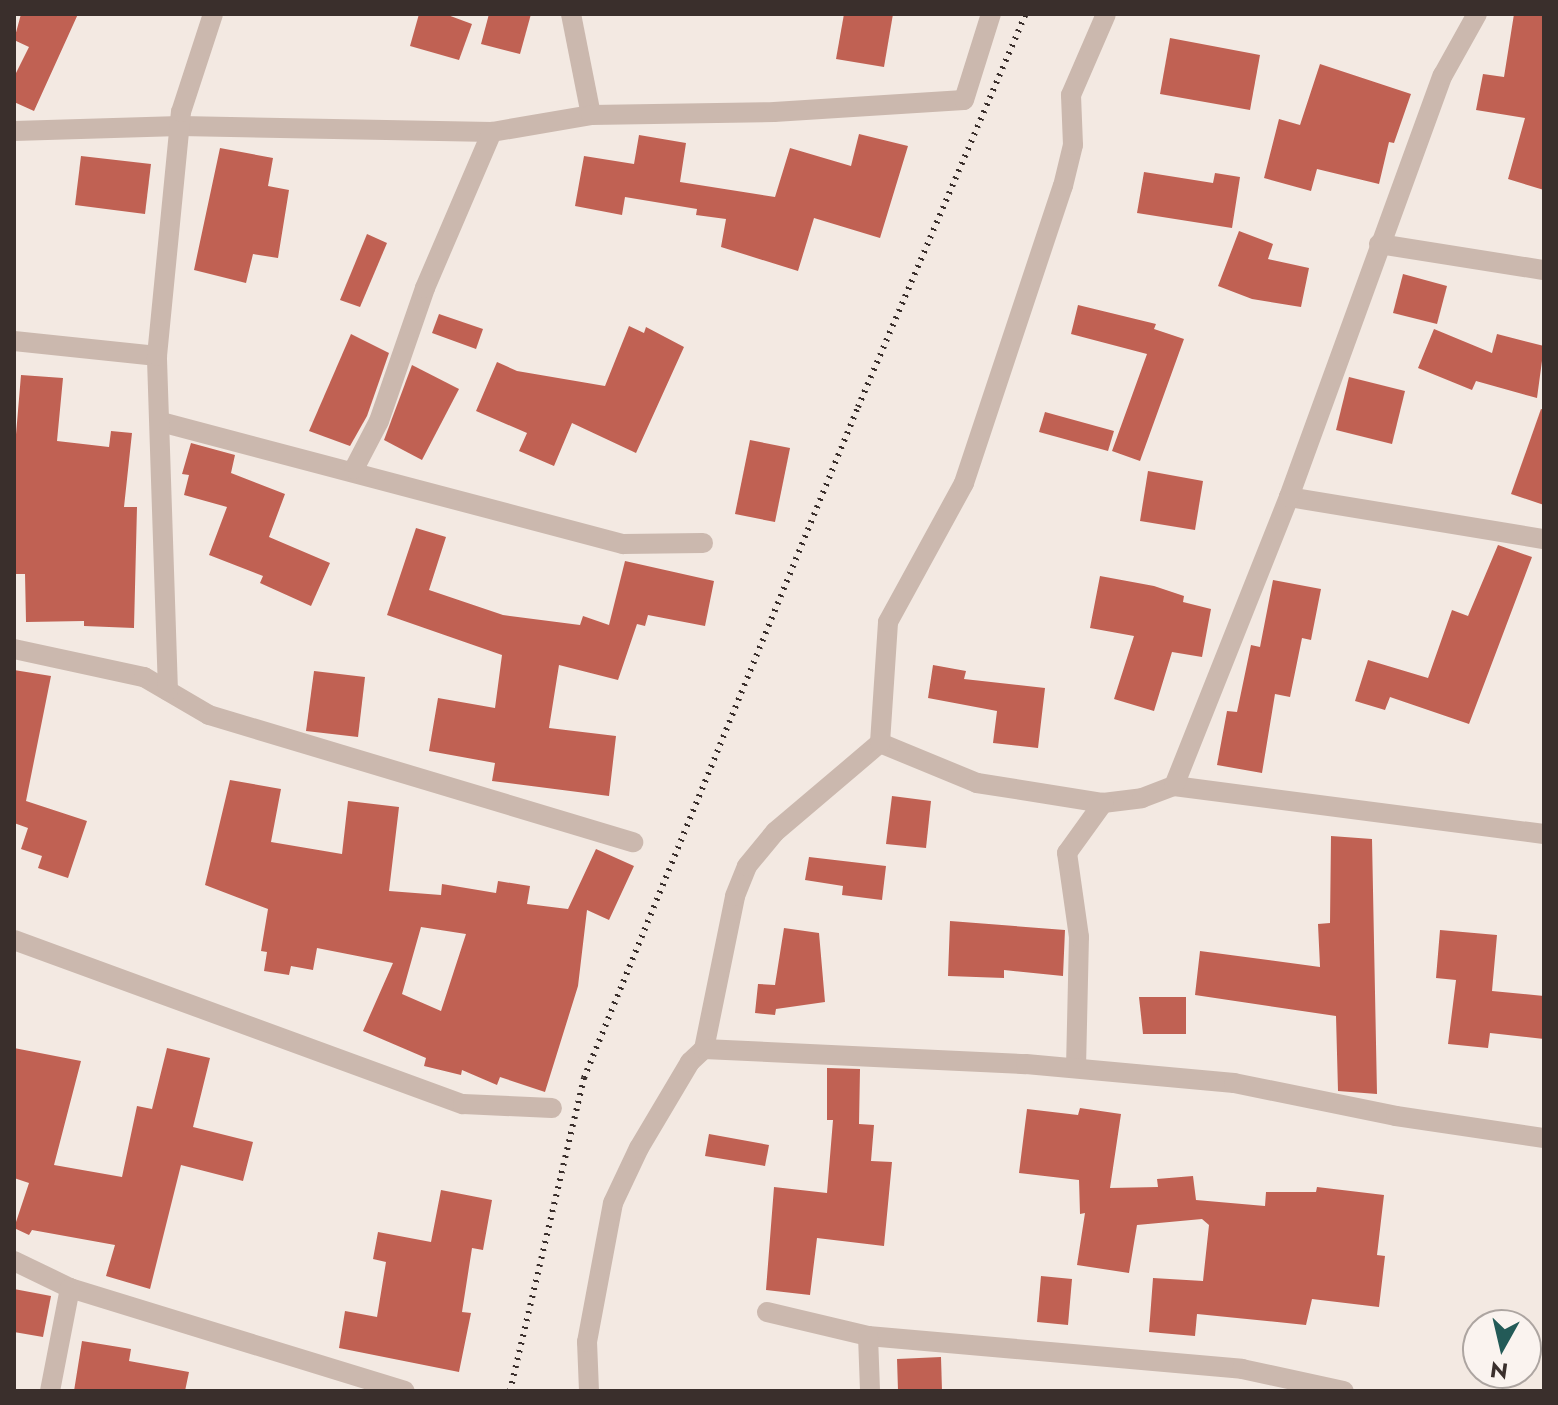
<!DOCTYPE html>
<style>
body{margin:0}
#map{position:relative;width:1558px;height:1405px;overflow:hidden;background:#f3e9e2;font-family:Jost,sans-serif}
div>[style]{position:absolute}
.building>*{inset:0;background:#c06153}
.street>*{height:20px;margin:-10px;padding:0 10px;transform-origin:10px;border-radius:10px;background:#cbb8ae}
.rail>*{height:6px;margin-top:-3px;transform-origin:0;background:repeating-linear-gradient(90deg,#3a2f2c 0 2px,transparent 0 8px)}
span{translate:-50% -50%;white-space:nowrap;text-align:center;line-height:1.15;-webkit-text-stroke:6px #faf3ef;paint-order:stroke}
.frame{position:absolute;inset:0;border:16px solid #3a2f2c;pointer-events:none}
.north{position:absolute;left:1462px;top:1309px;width:80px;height:80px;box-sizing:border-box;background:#faf3ef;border:2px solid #ada5a1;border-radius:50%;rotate:188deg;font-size:22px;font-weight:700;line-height:32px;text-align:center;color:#3a2f2c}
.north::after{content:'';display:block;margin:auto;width:28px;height:36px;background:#235a57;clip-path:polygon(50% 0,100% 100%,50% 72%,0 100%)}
</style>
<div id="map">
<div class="building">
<div style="clip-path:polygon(21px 14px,78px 14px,34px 111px,14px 102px,14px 77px,29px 47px,14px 40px)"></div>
<div style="clip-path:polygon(419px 14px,445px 14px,472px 24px,459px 60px,410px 46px)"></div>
<div style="clip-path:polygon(489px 14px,531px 14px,520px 54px,481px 44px)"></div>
<div style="clip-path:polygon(844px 14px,893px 14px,884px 67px,836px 59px)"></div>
<div style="clip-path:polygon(1514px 14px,1544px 14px,1544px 190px,1508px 179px,1525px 118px,1476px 110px,1483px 74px,1504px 77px)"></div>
<div style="clip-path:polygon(1170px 38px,1260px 55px,1250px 110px,1160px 94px)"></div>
<div style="clip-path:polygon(1320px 64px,1411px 94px,1394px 143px,1389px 142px,1379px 184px,1317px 169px,1311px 191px,1264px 178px,1279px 119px,1300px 125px)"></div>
<div style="clip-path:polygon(859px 134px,908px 146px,880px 238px,814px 218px,798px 271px,721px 247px,726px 219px,696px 215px,697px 209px,625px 197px,622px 215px,575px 206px,584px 156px,634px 164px,639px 135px,686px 143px,680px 182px,775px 197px,790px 148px,851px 166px)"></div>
<div style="clip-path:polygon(220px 148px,273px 158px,268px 186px,289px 190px,278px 258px,253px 254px,246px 283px,194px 270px)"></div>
<div style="clip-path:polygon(81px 156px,151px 164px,145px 214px,75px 205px)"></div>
<div style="clip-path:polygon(1144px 172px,1213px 183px,1215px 173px,1240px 177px,1232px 228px,1137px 213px)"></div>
<div style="clip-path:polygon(1239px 231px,1273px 244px,1268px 259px,1309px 268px,1301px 307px,1252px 299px,1218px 286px)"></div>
<div style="clip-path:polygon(367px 234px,387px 243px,360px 307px,340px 300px)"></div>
<div style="clip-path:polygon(1403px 274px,1447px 286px,1437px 324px,1393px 313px)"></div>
<div style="clip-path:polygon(1078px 305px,1156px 324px,1154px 329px,1184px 339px,1140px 461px,1112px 451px,1147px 354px,1071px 334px)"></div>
<div style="clip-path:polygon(439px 314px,483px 329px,476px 349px,432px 333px)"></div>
<div style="clip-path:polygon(629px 326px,644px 333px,646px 327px,684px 347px,636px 453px,572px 423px,554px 466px,519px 451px,527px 433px,476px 411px,497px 362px,517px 371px,605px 386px)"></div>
<div style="clip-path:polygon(1434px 329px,1492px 353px,1497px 334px,1544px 346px,1537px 398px,1476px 381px,1472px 390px,1418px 368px)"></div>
<div style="clip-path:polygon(351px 334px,389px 353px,367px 416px,350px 446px,309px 431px)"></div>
<div style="clip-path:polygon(412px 365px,459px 389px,422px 460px,384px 440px)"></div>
<div style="clip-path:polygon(21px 375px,63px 378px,57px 441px,109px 447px,111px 431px,132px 433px,124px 507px,137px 507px,134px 628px,84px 626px,84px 621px,26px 622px,25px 574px,14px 574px,14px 458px)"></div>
<div style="clip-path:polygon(1349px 377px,1405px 391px,1392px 444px,1336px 430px)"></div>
<div style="clip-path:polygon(1541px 409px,1544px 410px,1544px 505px,1511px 494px)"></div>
<div style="clip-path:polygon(1045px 412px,1114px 431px,1108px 451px,1039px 432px)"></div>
<div style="clip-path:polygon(750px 440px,790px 448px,775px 522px,735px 514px)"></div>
<div style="clip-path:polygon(191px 443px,235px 455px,231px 473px,285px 494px,269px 537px,330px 563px,311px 606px,260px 583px,263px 576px,209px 555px,227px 507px,184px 495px,189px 475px,182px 474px)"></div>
<div style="clip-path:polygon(1148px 471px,1203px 481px,1195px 530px,1140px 521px)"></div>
<div style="clip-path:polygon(416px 528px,446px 537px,429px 590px,503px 615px,580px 625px,583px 616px,609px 625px,625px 561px,714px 581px,705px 626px,648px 615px,645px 626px,637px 624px,618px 680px,559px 665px,549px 728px,616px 736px,609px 796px,492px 781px,495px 763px,429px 751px,438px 698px,495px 708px,502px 655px,387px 615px)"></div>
<div style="clip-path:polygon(1498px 545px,1532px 557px,1469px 724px,1390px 697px,1385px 710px,1355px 701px,1368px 660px,1428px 678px,1452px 610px,1468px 616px)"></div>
<div style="clip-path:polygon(1100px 576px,1154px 586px,1184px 596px,1183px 602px,1211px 609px,1202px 657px,1172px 652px,1154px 711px,1114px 699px,1134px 636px,1090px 628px)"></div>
<div style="clip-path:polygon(1273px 580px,1321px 589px,1311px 640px,1302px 638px,1290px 697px,1275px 694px,1262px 773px,1217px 765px,1227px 711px,1237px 712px,1251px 645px,1260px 647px)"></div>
<div style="clip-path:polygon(933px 665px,966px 671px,964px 679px,1045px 688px,1038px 748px,993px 743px,997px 711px,928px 698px)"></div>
<div style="clip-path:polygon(14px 670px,51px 676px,26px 801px,87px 821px,68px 878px,38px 868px,42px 856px,21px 849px,28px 828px,14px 823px)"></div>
<div style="clip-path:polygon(314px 671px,365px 677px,358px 737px,306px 731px)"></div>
<div style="clip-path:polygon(evenodd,230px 780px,281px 789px,271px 842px,342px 854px,348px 801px,399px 807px,389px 891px,441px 895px,442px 884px,496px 893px,498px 881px,530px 886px,527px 904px,568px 909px,596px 849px,634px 866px,609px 920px,587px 910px,578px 986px,545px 1092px,500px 1077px,497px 1085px,462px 1070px,461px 1075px,424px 1066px,426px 1058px,363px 1031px,393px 963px,317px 948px,313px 970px,291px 966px,289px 975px,264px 971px,267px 952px,261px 951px,268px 909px,205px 885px,230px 780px,421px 927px,466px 934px,441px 1011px,402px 994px,421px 927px)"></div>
<div style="clip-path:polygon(892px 796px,931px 801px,926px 848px,886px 844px)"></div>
<div style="clip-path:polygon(1331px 836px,1372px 839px,1377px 1094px,1338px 1091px,1336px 1016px,1195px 995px,1200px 951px,1320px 967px,1318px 924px,1330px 923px)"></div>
<div style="clip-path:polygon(809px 857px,886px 866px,882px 900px,842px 895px,843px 886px,805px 880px)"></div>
<div style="clip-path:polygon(950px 921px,1065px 930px,1063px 976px,1004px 970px,1004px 978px,948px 976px)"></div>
<div style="clip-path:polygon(784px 928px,819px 933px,825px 1002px,776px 1009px,775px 1015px,755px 1013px,758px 984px,775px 985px)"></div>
<div style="clip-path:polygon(1440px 930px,1497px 935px,1492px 991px,1544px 996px,1544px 1039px,1490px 1033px,1488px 1048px,1448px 1044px,1456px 980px,1436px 978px)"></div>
<div style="clip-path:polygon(1139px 997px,1186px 997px,1186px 1034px,1143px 1034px)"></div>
<div style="clip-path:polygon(14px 1048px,81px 1061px,54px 1165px,122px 1177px,137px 1106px,152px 1109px,167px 1048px,210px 1058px,193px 1127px,253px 1142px,243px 1181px,181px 1165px,150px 1289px,106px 1276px,115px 1245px,32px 1230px,29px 1235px,14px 1228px,29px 1183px,14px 1178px)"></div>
<div style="clip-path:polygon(827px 1068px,860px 1069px,859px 1124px,874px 1125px,871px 1161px,892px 1162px,884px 1246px,817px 1238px,810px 1295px,766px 1290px,774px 1187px,827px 1193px,833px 1120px,827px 1120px)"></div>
<div style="clip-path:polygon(1080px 1108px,1121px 1114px,1110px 1188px,1158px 1187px,1157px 1179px,1193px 1176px,1196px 1200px,1265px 1206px,1266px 1192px,1316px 1192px,1317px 1187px,1384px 1195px,1377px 1255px,1385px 1256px,1379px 1307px,1312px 1299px,1306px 1325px,1197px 1314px,1195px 1336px,1149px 1332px,1153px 1278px,1203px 1281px,1209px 1225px,1202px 1219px,1137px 1225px,1129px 1273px,1077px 1265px,1085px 1213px,1080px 1214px,1079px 1180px,1019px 1173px,1027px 1109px,1078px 1115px)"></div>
<div style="clip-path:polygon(709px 1134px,769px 1145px,765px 1166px,705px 1156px)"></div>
<div style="clip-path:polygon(441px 1190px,492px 1200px,483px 1250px,472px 1248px,462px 1312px,471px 1313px,459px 1372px,339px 1348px,345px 1311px,377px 1317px,386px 1262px,373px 1259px,378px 1232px,431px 1242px)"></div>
<div style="clip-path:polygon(1041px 1276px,1072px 1279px,1068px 1325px,1037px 1322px)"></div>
<div style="clip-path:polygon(14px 1289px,51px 1296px,43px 1337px,14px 1332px)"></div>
<div style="clip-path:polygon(82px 1341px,131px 1349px,129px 1361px,189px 1372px,185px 1391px,74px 1391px)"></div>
<div style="clip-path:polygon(941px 1357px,942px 1391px,898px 1391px,897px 1359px)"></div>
</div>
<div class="street">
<div style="left:571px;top:14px;width:103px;rotate:78.8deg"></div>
<div style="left:14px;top:131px;width:166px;rotate:-1.7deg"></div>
<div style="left:180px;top:126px;width:312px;rotate:1.1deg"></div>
<div style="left:492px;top:132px;width:100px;rotate:-9.7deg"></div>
<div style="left:591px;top:115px;width:183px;rotate:-0.9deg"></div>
<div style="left:774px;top:112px;width:190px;rotate:-3.6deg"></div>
<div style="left:964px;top:100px;width:90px;rotate:-72.6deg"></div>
<div style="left:1379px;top:244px;width:167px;rotate:9deg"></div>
<div style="left:14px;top:341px;width:144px;rotate:6deg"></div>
<div style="left:161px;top:422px;width:478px;rotate:14.8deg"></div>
<div style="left:623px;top:544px;width:80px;rotate:-0.7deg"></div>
<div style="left:354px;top:469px;width:54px;rotate:-62.5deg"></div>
<div style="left:379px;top:421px;width:141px;rotate:-70.9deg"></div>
<div style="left:425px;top:288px;width:170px;rotate:-66.8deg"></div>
<div style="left:1289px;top:497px;width:258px;rotate:9.4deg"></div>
<div style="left:14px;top:649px;width:133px;rotate:12.2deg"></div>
<div style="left:144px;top:677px;width:75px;rotate:30.3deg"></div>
<div style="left:209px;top:715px;width:443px;rotate:16.7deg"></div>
<div style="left:168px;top:691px;width:335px;rotate:-91.9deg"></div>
<div style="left:157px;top:356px;width:245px;rotate:-84.4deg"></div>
<div style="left:181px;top:112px;width:103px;rotate:-71.9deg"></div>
<div style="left:880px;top:743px;width:105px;rotate:22.4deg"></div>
<div style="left:977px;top:783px;width:128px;rotate:9deg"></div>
<div style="left:1103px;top:803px;width:39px;rotate:-7deg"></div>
<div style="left:1142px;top:798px;width:34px;rotate:-21deg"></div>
<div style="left:1174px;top:786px;width:373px;rotate:7.4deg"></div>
<div style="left:1174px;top:786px;width:311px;rotate:-68.3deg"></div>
<div style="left:1289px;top:497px;width:449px;rotate:-70deg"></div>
<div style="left:1443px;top:75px;width:70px;rotate:-60.9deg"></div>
<div style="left:14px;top:940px;width:478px;rotate:20.1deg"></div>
<div style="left:463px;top:1104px;width:89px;rotate:2.6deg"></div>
<div style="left:704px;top:1049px;width:156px;rotate:-78.5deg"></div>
<div style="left:735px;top:896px;width:32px;rotate:-68deg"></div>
<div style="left:747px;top:866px;width:44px;rotate:-50.5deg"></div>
<div style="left:775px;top:832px;width:138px;rotate:-40.3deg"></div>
<div style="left:880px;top:743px;width:121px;rotate:-86.2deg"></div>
<div style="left:888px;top:622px;width:158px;rotate:-61.3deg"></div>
<div style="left:964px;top:483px;width:313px;rotate:-71.6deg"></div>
<div style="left:1063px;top:186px;width:42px;rotate:-76.3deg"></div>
<div style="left:1073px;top:145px;width:50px;rotate:-92.3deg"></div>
<div style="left:1071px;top:95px;width:88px;rotate:-66.6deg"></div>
<div style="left:1076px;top:1068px;width:131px;rotate:-88.7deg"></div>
<div style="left:1079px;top:937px;width:85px;rotate:-98.1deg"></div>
<div style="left:1067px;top:853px;width:62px;rotate:-54.2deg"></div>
<div style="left:14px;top:1261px;width:62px;rotate:25.7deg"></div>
<div style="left:70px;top:1288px;width:350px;rotate:17.1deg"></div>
<div style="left:767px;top:1312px;width:104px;rotate:13.4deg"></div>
<div style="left:868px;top:1336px;width:375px;rotate:5deg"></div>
<div style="left:1242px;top:1369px;width:104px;rotate:12.2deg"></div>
<div style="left:868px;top:1336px;width:55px;rotate:87.9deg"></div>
<div style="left:50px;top:1391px;width:105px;rotate:-79deg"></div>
<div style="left:589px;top:1391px;width:49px;rotate:-92.3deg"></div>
<div style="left:587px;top:1342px;width:141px;rotate:-79.4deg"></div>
<div style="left:613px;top:1203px;width:61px;rotate:-64.7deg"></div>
<div style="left:639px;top:1148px;width:100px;rotate:-59.3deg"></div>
<div style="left:690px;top:1062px;width:19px;rotate:-43deg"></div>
<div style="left:704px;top:1049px;width:322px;rotate:2.7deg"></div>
<div style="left:1026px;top:1064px;width:209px;rotate:5.2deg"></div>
<div style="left:1234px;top:1083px;width:165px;rotate:11.5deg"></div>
<div style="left:1396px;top:1116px;width:150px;rotate:8.5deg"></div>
</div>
<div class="rail">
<div style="left:510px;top:1391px;width:322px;rotate:-76.7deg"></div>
<div style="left:584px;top:1078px;width:725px;rotate:-67.79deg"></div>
<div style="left:858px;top:407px;width:427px;rotate:-66.9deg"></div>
</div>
<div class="frame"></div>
<div class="north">N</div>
</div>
